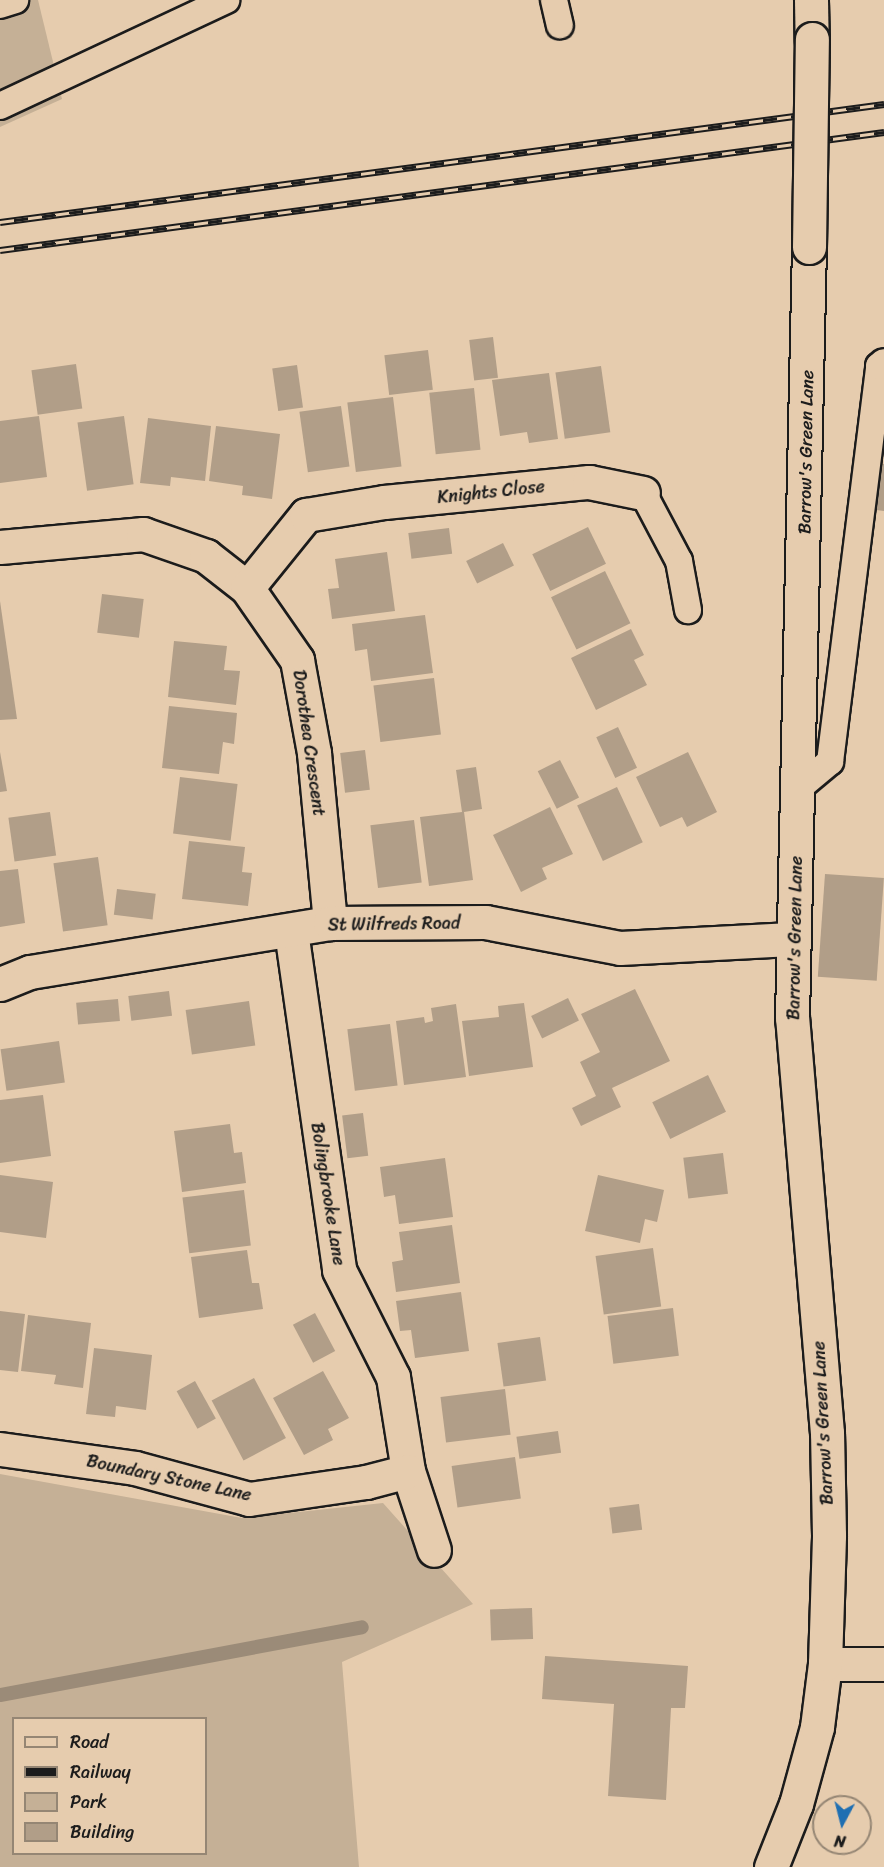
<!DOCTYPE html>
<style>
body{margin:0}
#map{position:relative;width:884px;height:1867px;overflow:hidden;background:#e6ccae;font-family:Sriracha,sans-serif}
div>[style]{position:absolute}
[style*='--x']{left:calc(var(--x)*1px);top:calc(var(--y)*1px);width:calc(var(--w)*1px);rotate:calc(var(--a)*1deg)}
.green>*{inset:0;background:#c5b096}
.stream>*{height:14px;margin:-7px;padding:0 7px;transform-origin:7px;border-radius:7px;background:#9b8b78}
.building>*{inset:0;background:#b19e88;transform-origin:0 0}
.roads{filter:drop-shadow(2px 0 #1c1c1c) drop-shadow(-2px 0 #1c1c1c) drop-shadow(0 2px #1c1c1c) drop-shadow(0 -2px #1c1c1c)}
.service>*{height:26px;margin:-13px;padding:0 13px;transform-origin:13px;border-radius:13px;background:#e6ccae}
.minor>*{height:33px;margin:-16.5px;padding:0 16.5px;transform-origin:16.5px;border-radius:16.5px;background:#e6ccae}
.tertiary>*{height:33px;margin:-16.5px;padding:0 16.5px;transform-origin:16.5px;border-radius:16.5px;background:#e6ccae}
.rail>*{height:7px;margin-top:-3.5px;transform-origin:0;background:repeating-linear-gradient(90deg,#e6ccae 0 14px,#1c1c1c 0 28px);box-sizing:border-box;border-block:2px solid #1c1c1c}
.bridges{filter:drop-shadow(2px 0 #1c1c1c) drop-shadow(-2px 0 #1c1c1c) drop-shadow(0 2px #1c1c1c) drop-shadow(0 -2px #1c1c1c)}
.tertiary-bridge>*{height:33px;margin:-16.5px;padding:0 16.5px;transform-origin:16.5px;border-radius:16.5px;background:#e6ccae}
span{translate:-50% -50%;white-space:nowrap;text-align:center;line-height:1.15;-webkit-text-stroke:6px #e6ccae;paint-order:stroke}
.street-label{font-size:18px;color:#1c1c1c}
.legend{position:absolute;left:12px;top:1717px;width:195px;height:138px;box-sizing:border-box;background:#e6ccae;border:2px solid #958674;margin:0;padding:8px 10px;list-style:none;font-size:18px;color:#1c1c1c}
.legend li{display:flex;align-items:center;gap:12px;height:30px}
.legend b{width:30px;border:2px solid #958674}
.north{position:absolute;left:812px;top:1795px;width:60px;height:60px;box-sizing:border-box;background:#e6ccae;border:2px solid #958674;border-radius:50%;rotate:187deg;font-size:16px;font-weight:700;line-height:24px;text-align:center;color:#1c1c1c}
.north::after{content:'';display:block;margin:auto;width:21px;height:27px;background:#1f6fb2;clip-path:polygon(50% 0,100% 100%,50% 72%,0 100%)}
</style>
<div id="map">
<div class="green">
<i style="clip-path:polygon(0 0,38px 0,62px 99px,0 127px)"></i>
<i style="clip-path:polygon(evenodd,0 1474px,242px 1518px,383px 1503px,473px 1604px,342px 1662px,359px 1867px,0 1867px,0 1474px,14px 1718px,206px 1718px,206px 1854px,14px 1854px,14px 1718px)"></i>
</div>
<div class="stream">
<i style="--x:0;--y:1695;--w:368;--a:-10.6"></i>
</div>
<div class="building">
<i style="left:493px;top:337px;width:41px;height:24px;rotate:83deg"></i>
<i style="left:428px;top:350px;width:40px;height:44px;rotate:83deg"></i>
<i style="left:76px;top:364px;width:45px;height:45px;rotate:82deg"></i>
<i style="left:297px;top:365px;width:43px;height:25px;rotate:82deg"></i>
<i style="left:601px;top:366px;width:67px;height:46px;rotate:82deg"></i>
<i style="clip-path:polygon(549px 373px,558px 439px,529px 443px,527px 432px,500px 436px,492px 380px)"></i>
<i style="left:474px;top:388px;width:62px;height:45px;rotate:84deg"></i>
<i style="left:393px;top:397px;width:70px;height:46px;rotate:83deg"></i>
<i style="left:341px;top:406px;width:61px;height:42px;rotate:82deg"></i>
<i style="clip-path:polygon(39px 416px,47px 477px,0 483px,0 421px)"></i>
<i style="left:124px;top:416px;width:69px;height:47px;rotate:82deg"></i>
<i style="clip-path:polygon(148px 418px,211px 426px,205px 481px,171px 477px,170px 486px,140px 483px)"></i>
<i style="clip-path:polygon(216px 426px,280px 434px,272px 499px,242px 495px,243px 486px,209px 481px)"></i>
<i style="clip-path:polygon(875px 463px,884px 464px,884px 511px,869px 509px)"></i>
<i style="left:588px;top:527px;width:41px;height:62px;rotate:64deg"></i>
<i style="left:449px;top:528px;width:26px;height:41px;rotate:83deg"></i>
<i style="left:503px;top:543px;width:25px;height:41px;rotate:64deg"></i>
<i style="clip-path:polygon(387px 552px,395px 611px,332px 619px,328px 589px,339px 588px,335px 559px)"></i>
<i style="left:605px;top:571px;width:58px;height:60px;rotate:64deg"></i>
<i style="left:102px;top:594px;width:42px;height:39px;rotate:7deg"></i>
<i style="clip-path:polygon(0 601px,17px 719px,0 720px)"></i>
<i style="clip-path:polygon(425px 615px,433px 673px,371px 681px,367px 649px,355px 651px,352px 624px)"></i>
<i style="clip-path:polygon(631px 629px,644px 655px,634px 660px,647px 685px,596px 710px,571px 658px)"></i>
<i style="clip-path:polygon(174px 641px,227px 646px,224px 670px,240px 671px,236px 705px,168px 697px)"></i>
<i style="left:434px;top:678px;width:57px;height:61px;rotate:83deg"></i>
<i style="clip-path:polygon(169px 706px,237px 713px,234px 744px,223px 742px,219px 774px,162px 768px)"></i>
<i style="left:618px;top:727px;width:45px;height:24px;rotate:65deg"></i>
<i style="left:365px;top:750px;width:40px;height:25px;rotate:83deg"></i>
<i style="clip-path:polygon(0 752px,7px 791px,0 792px)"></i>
<i style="clip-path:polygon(688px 752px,717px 812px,687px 827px,682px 817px,660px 827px,636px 777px)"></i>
<i style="left:560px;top:760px;width:42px;height:25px;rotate:63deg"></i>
<i style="clip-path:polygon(476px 767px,482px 809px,464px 812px,473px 880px,429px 886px,420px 817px,462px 812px,456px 770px)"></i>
<i style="left:180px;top:777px;width:58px;height:57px;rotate:7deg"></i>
<i style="left:617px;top:787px;width:61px;height:44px;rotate:65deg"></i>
<i style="clip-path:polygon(550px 807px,573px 854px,542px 868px,547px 879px,521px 892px,493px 835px)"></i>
<i style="left:50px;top:812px;width:44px;height:42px;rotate:82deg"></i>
<i style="left:414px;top:820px;width:63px;height:44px;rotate:83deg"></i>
<i style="clip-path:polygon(189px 841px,245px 847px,242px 872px,252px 873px,248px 906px,182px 899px)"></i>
<i style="left:98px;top:857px;width:69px;height:45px;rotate:82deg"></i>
<i style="clip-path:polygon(18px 869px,25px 923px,0 927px,0 871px)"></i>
<i style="left:825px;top:874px;width:59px;height:103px;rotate:4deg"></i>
<i style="left:117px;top:889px;width:39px;height:26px;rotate:7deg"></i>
<i style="clip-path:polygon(635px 989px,670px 1061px,612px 1088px,621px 1107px,581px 1126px,572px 1108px,596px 1096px,580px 1062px,600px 1052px,581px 1014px)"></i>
<i style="left:169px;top:991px;width:25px;height:41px;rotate:83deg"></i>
<i style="left:568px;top:998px;width:25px;height:41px;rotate:64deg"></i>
<i style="left:118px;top:999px;width:22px;height:42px;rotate:85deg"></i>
<i style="left:249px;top:1001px;width:45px;height:64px;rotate:82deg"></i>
<i style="clip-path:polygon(524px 1003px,533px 1067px,469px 1076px,462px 1021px,499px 1017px,498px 1006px)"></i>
<i style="clip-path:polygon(456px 1004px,466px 1077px,404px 1085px,396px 1021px,424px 1017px,425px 1023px,433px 1021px,431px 1008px)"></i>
<i style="left:390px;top:1024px;width:62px;height:43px;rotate:83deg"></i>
<i style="left:59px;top:1041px;width:42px;height:59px;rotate:82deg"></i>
<i style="left:708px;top:1075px;width:41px;height:62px;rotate:64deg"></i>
<i style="clip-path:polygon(43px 1095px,51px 1156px,0 1163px,0 1100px)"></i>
<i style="left:363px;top:1113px;width:43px;height:21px;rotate:83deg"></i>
<i style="clip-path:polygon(230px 1124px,234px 1153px,242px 1152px,246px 1183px,182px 1192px,174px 1131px)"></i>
<i style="left:723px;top:1153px;width:41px;height:40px;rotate:83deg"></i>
<i style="clip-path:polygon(445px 1158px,453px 1217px,399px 1224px,395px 1195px,384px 1197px,380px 1167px)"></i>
<i style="clip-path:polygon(0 1175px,53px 1182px,46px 1238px,0 1232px)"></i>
<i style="clip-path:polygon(598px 1175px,664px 1190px,657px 1222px,645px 1219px,640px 1243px,585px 1231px)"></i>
<i style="left:244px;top:1190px;width:56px;height:62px;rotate:83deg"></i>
<i style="clip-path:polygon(452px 1225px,460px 1283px,396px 1292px,392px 1262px,403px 1260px,399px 1232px)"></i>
<i style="left:653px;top:1248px;width:59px;height:58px;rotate:82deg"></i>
<i style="clip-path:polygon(247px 1250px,252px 1283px,259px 1283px,263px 1309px,199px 1318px,191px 1257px)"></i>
<i style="clip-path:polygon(461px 1292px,469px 1351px,415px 1358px,411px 1330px,400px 1331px,396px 1301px)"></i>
<i style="left:673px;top:1308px;width:48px;height:66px;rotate:83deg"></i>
<i style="clip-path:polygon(0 1311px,25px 1314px,18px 1372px,0 1370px)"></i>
<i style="left:315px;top:1313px;width:43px;height:25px;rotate:62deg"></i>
<i style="clip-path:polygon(28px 1315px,91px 1323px,83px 1388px,54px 1384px,56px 1375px,21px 1371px)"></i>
<i style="left:540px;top:1337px;width:44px;height:43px;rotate:82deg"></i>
<i style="clip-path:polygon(94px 1348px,152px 1355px,146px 1410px,116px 1406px,115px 1417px,86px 1414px)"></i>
<i style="clip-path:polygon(323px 1371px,349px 1418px,328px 1429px,333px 1440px,304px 1455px,273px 1398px)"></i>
<i style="left:254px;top:1378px;width:68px;height:48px;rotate:62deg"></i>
<i style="left:195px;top:1381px;width:43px;height:21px;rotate:61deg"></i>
<i style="left:505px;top:1389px;width:46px;height:65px;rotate:83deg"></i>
<i style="left:558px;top:1431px;width:22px;height:42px;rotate:82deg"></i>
<i style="left:515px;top:1457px;width:42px;height:64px;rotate:82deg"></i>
<i style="left:639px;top:1504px;width:26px;height:30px;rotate:83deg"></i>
<i style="left:532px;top:1608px;width:31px;height:42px;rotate:88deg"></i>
<i style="clip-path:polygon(545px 1656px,688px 1666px,685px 1708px,671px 1708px,666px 1800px,608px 1796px,614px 1704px,542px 1699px)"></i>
</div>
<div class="roads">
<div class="service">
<i style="--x:554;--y:0;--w:26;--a:77"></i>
<i style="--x:0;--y:5;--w:16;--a:-18"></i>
<i style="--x:0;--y:106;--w:250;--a:-25.1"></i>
<i style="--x:643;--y:493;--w:77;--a:62.1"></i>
<i style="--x:679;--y:561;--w:50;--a:79.6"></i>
<i style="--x:801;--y:786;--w:38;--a:-40"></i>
<i style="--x:830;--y:762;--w:399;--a:-82.9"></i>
<i style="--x:879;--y:366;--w:6;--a:-39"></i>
</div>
<div class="minor">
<i style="--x:0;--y:547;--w:144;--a:-5.2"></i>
<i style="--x:143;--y:534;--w:67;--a:19.2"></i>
<i style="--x:206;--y:556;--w:52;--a:38"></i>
<i style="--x:247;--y:588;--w:88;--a:55.2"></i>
<i style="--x:297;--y:660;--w:95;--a:79.6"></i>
<i style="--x:314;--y:753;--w:171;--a:84.6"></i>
<i style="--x:247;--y:588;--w:94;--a:-51.1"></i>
<i style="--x:306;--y:515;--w:79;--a:-9.5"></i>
<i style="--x:384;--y:502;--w:206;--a:-5.6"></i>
<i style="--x:589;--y:482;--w:55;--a:11.5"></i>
<i style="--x:291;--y:931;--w:342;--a:81.9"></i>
<i style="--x:339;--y:1270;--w:120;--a:63.2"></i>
<i style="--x:393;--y:1377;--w:95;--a:80.9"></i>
<i style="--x:408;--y:1471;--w:83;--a:71.8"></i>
<i style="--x:0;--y:984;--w:32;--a:-22"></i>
<i style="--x:30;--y:972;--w:304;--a:-9.3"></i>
<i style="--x:330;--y:923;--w:155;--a:-0.4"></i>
<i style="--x:485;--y:922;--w:137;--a:10.9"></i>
<i style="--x:620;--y:948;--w:171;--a:-3"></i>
<i style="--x:0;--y:1449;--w:136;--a:8"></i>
<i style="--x:135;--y:1468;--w:118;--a:15.2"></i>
<i style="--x:249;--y:1499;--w:118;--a:-8.3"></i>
<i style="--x:366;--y:1482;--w:43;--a:-14.7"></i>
<i style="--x:825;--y:1664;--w:59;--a:0"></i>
</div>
<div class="tertiary">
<i style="--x:811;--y:0;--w:39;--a:89"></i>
<i style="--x:771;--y:1867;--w:68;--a:-68.4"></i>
<i style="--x:796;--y:1804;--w:80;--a:-74.7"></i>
<i style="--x:817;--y:1727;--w:64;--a:-82.8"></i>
<i style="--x:825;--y:1664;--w:129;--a:-88.2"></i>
<i style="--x:829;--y:1535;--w:102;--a:-91.1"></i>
<i style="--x:827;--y:1433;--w:416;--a:-94.8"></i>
<i style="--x:792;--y:1018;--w:771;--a:-88.74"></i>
</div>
</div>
<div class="rail">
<i style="--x:0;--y:222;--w:892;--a:-7.6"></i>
<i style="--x:0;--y:250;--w:892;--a:-7.6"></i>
</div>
<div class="bridges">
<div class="tertiary-bridge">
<i style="--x:809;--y:247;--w:208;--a:-89.2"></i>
</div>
</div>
<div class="street-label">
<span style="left:806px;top:452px;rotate:-89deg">Barrow's Green Lane</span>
<span style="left:491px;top:492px;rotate:-6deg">Knights Close</span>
<span style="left:309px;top:743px;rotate:82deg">Dorothea Crescent</span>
<span style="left:394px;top:924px;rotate:-1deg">St Wilfreds Road</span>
<span style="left:795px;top:938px;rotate:-89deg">Barrow's Green Lane</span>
<span style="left:328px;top:1194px;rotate:81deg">Bolingbrooke Lane</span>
<span style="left:823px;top:1423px;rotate:-93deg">Barrow's Green Lane</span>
<span style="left:169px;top:1478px;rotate:12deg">Boundary Stone Lane</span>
</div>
<ul class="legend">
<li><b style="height:8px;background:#e6ccae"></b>Road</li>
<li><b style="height:8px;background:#1c1c1c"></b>Railway</li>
<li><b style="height:16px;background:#c5b096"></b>Park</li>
<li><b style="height:16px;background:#b19e88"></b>Building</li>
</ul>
<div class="north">N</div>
</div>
